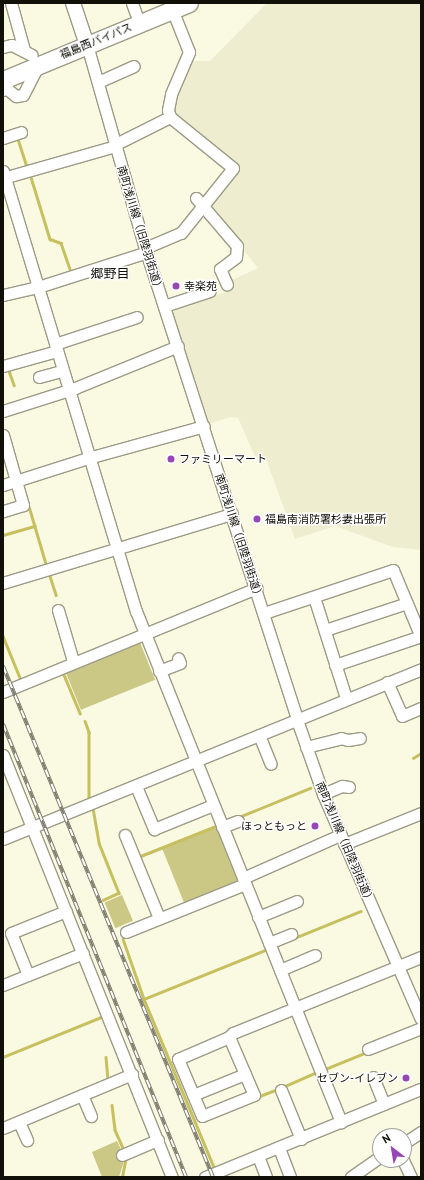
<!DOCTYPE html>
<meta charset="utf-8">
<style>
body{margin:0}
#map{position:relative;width:424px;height:1180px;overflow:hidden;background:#faf9e2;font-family:"PT Sans","Noto Sans JP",sans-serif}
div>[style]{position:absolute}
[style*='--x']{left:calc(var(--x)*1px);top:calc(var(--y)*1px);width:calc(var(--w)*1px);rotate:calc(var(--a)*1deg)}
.built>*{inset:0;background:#eeedcf}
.green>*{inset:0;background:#cbc885;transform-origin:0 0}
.stream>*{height:2.5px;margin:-1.25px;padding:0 1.25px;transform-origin:1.25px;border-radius:1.25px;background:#c6c05f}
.roads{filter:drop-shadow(1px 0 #9c9b86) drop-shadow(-1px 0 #9c9b86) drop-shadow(0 1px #9c9b86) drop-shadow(0 -1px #9c9b86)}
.minor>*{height:11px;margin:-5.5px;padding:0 5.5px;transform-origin:5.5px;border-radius:5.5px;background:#fff}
.major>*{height:14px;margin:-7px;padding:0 7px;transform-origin:7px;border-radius:7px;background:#fff}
.highway>*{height:17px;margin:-8.5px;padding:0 8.5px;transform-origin:8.5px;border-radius:8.5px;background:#fff}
.rail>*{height:4px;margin-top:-2px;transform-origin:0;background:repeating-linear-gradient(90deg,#fff 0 8px,#7e7d6e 0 16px);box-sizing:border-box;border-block:1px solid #7e7d6e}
.dots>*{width:11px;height:11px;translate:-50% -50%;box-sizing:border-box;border:2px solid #fff;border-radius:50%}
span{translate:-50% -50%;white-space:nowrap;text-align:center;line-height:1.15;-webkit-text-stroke:3px #fff;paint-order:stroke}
.street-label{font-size:11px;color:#100f08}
.poi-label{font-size:11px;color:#100f08}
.left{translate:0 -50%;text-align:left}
.right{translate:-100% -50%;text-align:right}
.quarter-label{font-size:13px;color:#100f08}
.frame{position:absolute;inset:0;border:4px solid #100f08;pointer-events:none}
.north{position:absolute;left:372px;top:1128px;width:40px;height:40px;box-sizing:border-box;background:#fff;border:1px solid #9f9f9c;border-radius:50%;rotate:329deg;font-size:11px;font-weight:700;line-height:16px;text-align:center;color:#100f08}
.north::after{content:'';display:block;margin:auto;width:14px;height:18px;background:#9746b6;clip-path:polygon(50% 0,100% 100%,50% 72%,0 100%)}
</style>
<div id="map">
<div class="built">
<i style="clip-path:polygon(267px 3px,421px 3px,421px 550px,393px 547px,335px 526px,295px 539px,265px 456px,256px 459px,238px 418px,231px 417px,208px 424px,172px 314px,179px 306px,230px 291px,227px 282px,258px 268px,209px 206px,236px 170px,171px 114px,173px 96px,189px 61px,210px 61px)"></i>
</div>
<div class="green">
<i style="left:139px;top:640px;width:43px;height:80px;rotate:68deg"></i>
<i style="left:216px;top:827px;width:61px;height:58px;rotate:68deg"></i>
<i style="left:122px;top:895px;width:28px;height:19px;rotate:67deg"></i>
<i style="clip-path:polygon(117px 1141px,125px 1158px,119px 1177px,102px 1177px,92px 1152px)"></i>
</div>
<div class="stream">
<i style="--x:17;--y:136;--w:33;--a:72"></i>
<i style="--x:31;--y:177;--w:65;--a:73"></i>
<i style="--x:50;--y:239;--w:12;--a:20"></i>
<i style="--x:61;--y:243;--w:31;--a:71"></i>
<i style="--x:9;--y:371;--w:15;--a:70"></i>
<i style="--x:28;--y:503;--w:67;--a:73.5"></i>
<i style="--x:3;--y:535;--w:33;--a:-16"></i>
<i style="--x:49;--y:573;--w:23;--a:72"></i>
<i style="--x:3;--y:636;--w:48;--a:67.8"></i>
<i style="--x:62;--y:670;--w:47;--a:67.3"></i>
<i style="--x:85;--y:721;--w:12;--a:70"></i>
<i style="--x:89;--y:732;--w:66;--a:90"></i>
<i style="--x:413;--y:758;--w:9;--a:-32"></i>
<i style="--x:93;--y:808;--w:36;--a:80"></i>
<i style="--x:99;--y:843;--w:54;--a:68.2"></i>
<i style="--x:119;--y:893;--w:17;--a:155"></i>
<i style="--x:239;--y:817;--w:77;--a:-22.2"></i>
<i style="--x:138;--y:857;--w:84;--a:-21.7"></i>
<i style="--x:123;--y:939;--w:64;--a:70.7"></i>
<i style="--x:144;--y:999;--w:182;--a:67.4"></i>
<i style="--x:292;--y:939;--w:74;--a:-22.1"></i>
<i style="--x:144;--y:999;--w:131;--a:-22"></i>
<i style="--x:3;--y:1057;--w:106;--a:-22.2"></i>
<i style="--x:106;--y:1057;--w:21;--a:85"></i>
<i style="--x:323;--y:1070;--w:48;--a:-22.2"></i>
<i style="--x:283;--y:1087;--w:35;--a:-24"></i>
<i style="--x:257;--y:1097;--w:22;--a:-21"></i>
<i style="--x:112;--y:1105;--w:25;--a:83"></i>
<i style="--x:115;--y:1130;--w:22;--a:66"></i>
<i style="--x:122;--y:1177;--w:21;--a:-79"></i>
</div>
<div class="roads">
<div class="minor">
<i style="--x:11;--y:3;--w:49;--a:74.5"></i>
<i style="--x:132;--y:3;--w:12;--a:70"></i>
<i style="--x:87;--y:45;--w:211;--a:74.1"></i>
<i style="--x:145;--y:248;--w:496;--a:72.1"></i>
<i style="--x:297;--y:720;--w:78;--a:70.6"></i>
<i style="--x:323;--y:794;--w:245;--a:66.5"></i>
<i style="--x:3;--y:47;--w:9;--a:-13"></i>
<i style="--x:12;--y:45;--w:22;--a:27"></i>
<i style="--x:98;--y:82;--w:39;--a:-24"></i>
<i style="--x:3;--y:90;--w:4;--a:-34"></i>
<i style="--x:6;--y:88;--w:13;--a:39"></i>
<i style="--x:16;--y:96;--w:7;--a:-8"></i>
<i style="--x:23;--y:95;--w:34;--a:-63"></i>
<i style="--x:3;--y:138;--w:19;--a:-18"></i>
<i style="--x:114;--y:145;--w:63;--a:-26.6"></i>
<i style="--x:3;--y:171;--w:460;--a:73.2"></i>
<i style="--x:136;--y:611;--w:551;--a:68.14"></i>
<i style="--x:3;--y:178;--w:116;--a:-15.9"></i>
<i style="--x:196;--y:198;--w:63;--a:49.5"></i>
<i style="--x:237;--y:246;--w:11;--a:95"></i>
<i style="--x:236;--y:257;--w:20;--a:143"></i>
<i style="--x:220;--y:269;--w:17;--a:66"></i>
<i style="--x:145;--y:248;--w:39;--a:-23"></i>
<i style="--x:181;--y:233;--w:83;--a:-51.3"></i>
<i style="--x:233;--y:168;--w:81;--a:-141"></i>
<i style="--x:170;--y:117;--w:7;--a:-106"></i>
<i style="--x:168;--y:110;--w:16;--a:-79"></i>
<i style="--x:171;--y:94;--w:46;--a:-66.8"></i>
<i style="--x:189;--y:52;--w:52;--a:-111.6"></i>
<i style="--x:3;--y:295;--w:36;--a:-13"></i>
<i style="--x:38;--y:287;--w:114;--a:-17.8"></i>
<i style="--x:164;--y:306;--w:48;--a:-18.1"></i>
<i style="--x:55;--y:344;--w:86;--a:-18.2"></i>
<i style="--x:3;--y:366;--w:56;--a:-15.5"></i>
<i style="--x:39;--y:377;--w:24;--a:-15"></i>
<i style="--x:3;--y:411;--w:76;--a:-17.7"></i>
<i style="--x:75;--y:388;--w:111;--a:-22.2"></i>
<i style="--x:3;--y:435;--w:73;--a:74.1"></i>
<i style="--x:23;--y:505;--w:21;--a:163"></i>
<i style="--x:3;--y:485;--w:89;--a:-17.6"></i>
<i style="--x:88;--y:458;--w:120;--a:-15.4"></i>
<i style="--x:3;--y:583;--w:239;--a:-16.8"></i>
<i style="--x:314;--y:597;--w:106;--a:72.4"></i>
<i style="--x:58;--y:610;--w:53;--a:73.6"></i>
<i style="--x:264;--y:613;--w:136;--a:-18.4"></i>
<i style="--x:393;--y:570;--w:73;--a:67.3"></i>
<i style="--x:325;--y:630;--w:86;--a:-18.2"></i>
<i style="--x:335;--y:665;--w:91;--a:-18.6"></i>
<i style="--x:159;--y:671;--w:22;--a:-21"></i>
<i style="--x:180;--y:663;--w:5;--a:-112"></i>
<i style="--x:387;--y:682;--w:37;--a:66"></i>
<i style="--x:402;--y:716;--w:21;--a:-23"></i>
<i style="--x:3;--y:692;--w:274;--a:-22.3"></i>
<i style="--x:259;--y:735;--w:31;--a:68"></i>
<i style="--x:306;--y:747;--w:36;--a:-14"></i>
<i style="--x:341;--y:738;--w:7;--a:16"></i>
<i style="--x:348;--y:740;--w:12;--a:-9"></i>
<i style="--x:3;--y:755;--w:455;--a:68.2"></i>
<i style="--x:136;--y:786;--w:47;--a:67.3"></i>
<i style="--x:154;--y:829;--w:64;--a:-22.1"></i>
<i style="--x:323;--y:794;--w:21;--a:-23"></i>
<i style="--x:342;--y:786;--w:7;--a:8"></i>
<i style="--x:222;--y:827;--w:17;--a:-21"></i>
<i style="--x:125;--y:835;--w:90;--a:67.7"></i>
<i style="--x:3;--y:839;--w:451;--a:-22.1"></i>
<i style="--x:344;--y:844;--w:83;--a:-21.9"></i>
<i style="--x:243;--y:878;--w:106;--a:-23.9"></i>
<i style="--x:258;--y:917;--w:42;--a:-22.3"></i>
<i style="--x:126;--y:932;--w:128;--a:-22"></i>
<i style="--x:269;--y:943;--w:24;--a:-22"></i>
<i style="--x:280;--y:970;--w:38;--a:-23"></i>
<i style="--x:28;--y:975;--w:45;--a:-112"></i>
<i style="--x:11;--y:933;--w:59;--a:-21.8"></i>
<i style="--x:3;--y:985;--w:86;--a:-21.8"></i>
<i style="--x:229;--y:1037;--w:63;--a:66.7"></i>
<i style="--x:254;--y:1095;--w:56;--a:158"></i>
<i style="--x:202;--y:1116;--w:62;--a:-112.8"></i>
<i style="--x:178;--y:1059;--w:56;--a:-23.3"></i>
<i style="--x:229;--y:1037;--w:6;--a:-45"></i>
<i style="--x:233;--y:1033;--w:203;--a:-22"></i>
<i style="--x:368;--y:1049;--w:57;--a:-21.6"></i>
<i style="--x:373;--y:1077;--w:29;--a:68"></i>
<i style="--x:281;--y:1090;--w:53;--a:67.8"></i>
<i style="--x:82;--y:1095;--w:23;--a:67"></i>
<i style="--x:193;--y:1095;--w:56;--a:-22"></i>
<i style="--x:19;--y:1122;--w:20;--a:66"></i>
<i style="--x:3;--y:1128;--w:140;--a:-22.7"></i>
<i style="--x:404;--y:1143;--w:20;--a:-33"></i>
<i style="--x:279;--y:1148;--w:31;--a:69"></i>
<i style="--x:122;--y:1155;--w:39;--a:-23"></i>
<i style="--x:258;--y:1156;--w:22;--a:69"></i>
<i style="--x:403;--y:1160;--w:19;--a:65"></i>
<i style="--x:205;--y:1177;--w:233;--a:-22.2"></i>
<i style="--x:351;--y:1177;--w:35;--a:-35"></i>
</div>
<div class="major">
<i style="--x:73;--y:3;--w:44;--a:71.6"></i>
</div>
<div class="highway">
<i style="--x:3;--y:80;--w:201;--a:-22.5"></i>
</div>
</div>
<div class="rail">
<i style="--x:3;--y:666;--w:552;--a:67.66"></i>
<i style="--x:3;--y:724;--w:489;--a:68"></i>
</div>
<div class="dots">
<i style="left:176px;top:286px;background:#9746b6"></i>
<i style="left:171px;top:459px;background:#9746b6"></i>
<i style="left:257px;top:519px;background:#9746b6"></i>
<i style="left:315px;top:826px;background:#9746b6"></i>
<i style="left:406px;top:1078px;background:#9746b6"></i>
</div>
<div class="street-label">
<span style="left:96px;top:41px;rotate:-22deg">福島西バイパス</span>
<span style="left:140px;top:229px;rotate:73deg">南町浅川線（旧陸羽街道）</span>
<span style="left:239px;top:537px;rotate:72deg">南町浅川線（旧陸羽街道）</span>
<span style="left:345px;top:843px;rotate:67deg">南町浅川線（旧陸羽街道）</span>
</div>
<div class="poi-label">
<span class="left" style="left:184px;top:286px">幸楽苑</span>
<span class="left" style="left:179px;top:459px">ファミリーマート</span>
<span class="left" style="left:265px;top:519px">福島南消防署杉妻出張所</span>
<span class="right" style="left:307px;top:826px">ほっともっと</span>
<span class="right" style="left:398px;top:1078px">セブン-イレブン</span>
</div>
<div class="quarter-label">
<span style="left:110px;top:274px">郷野目</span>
</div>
<div class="frame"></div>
<div class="north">N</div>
</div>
